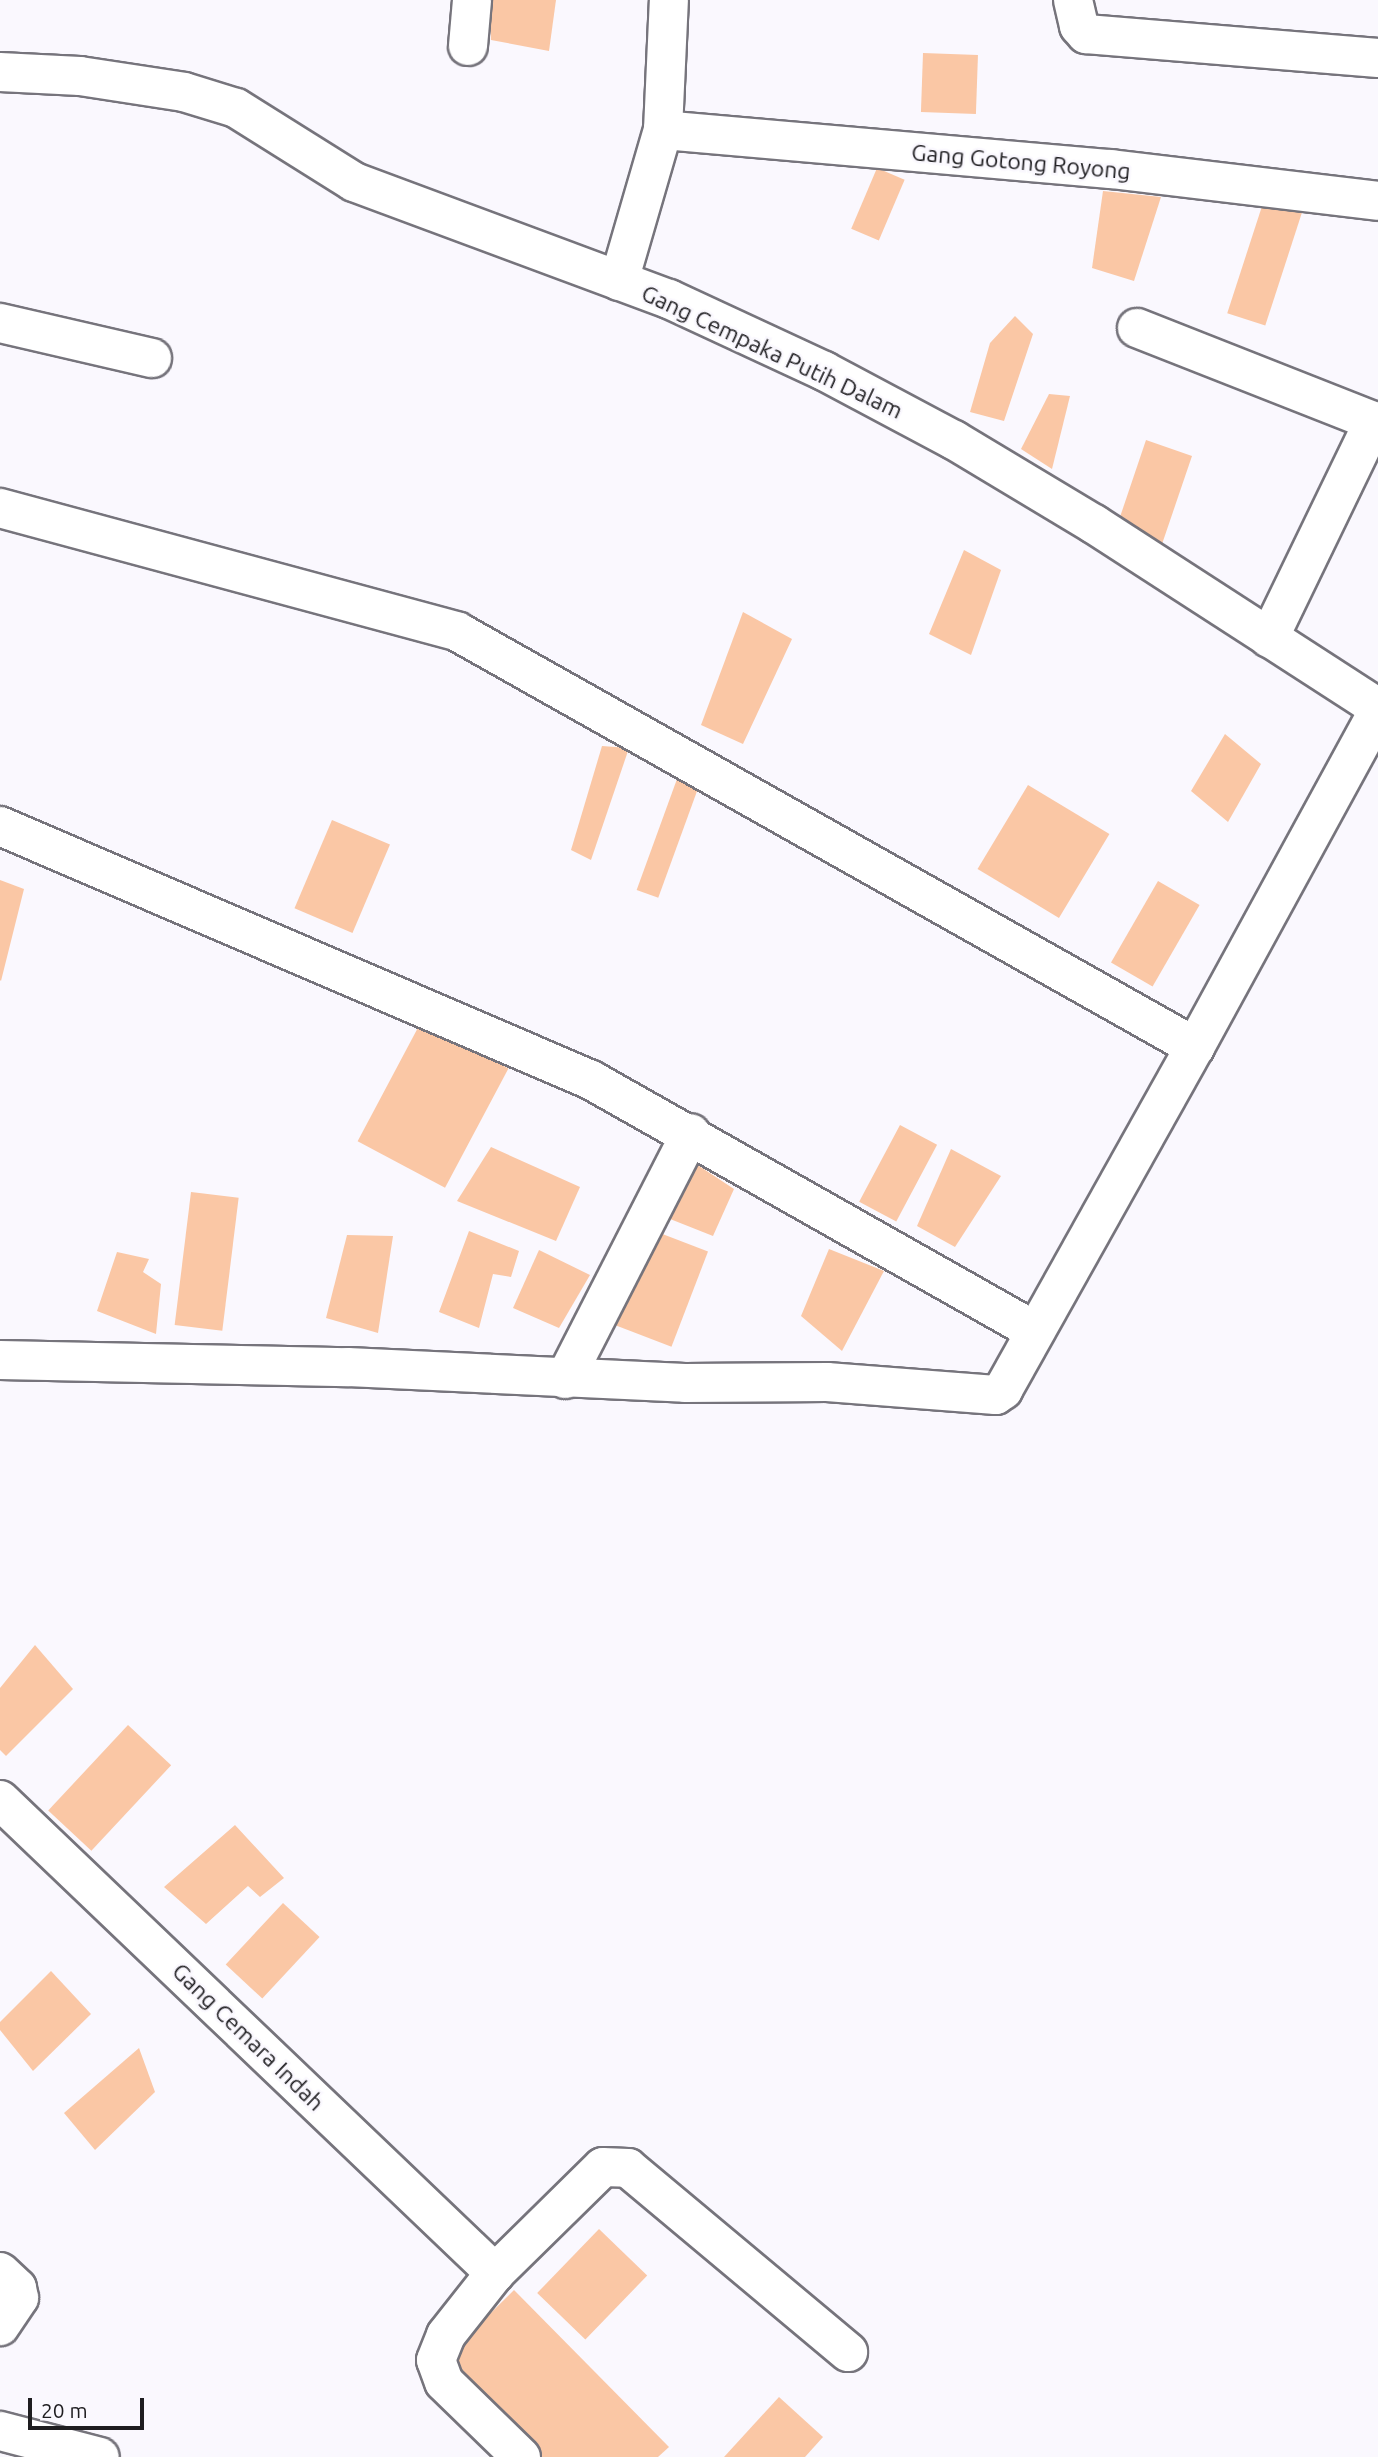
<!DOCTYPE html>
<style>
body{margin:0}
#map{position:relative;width:1378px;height:2457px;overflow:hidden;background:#faf8fe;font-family:Ubuntu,sans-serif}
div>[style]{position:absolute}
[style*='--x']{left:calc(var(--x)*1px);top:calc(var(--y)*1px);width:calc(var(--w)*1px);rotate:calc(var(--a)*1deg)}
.building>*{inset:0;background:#fac7a5;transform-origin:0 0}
.roads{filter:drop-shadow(2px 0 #76747c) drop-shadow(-2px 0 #76747c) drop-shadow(0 2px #76747c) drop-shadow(0 -2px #76747c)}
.minor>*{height:38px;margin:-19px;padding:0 19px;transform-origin:19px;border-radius:19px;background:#fff}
span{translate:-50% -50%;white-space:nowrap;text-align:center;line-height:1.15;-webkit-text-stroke:5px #faf8fe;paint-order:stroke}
.street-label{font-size:23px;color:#1e1d20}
.scale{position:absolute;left:28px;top:2398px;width:116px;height:32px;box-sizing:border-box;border:4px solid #1e1d20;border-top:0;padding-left:9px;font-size:21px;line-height:24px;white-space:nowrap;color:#1e1d20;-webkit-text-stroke:5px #faf8fe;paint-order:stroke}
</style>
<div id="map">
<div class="building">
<i style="clip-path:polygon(489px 0,556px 0,549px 51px,491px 40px)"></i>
<i style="left:923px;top:53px;width:55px;height:59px;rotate:2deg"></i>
<i style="left:877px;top:168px;width:30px;height:66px;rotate:23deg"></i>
<i style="clip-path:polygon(1103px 191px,1161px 197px,1134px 281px,1092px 268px)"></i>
<i style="left:1264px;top:200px;width:40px;height:119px;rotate:18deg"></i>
<i style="clip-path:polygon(1015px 316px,1033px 334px,1004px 421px,970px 412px,990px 343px)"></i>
<i style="clip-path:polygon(1049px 394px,1070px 396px,1052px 469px,1021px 449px)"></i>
<i style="clip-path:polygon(1146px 440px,1192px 456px,1160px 550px,1120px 517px)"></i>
<i style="clip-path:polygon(964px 550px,1001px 570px,971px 655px,929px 634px)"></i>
<i style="clip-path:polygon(743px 612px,792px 639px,743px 744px,701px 725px)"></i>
<i style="clip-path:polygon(1225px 734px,1261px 764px,1228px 822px,1191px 791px)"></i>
<i style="clip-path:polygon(602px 746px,629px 748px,591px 860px,571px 850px)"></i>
<i style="left:677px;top:779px;width:23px;height:118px;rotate:20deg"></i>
<i style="left:1028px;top:785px;width:95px;height:98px;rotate:31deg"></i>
<i style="left:332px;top:820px;width:63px;height:96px;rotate:23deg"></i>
<i style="clip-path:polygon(0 880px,24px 889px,1px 981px,0 980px)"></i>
<i style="left:1158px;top:881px;width:48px;height:94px;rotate:30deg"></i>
<i style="left:421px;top:1022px;width:99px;height:135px;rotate:28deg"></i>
<i style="left:900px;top:1125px;width:42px;height:87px;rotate:28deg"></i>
<i style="clip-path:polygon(491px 1147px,580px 1187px,556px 1241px,457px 1201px)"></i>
<i style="clip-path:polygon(951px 1149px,1001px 1176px,955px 1247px,917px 1226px)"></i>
<i style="clip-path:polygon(690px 1160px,734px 1189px,713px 1236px,660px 1215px)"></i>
<i style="left:191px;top:1192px;width:48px;height:134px;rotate:7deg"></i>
<i style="left:652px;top:1230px;width:60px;height:102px;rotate:21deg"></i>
<i style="clip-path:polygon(469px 1231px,519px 1251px,511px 1277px,493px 1274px,479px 1328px,439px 1312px)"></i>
<i style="clip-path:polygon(347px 1235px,393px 1236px,378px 1333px,326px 1318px)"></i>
<i style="clip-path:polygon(829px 1249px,884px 1271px,842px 1351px,801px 1316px)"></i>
<i style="clip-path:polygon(539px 1250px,590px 1275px,559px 1328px,513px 1308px)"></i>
<i style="clip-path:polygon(117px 1252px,149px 1259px,143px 1272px,161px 1284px,156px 1334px,97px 1311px)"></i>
<i style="clip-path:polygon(35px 1645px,73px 1689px,6px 1756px,0 1750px,0 1688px)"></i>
<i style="left:128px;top:1725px;width:59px;height:117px;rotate:43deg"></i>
<i style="clip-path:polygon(235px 1825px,284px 1878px,260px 1897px,248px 1886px,206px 1924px,164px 1887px)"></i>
<i style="left:283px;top:1903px;width:50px;height:84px;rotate:43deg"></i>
<i style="clip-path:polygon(51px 1971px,91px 2014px,33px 2071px,0 2030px,0 2022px)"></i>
<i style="clip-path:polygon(139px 2048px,155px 2092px,95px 2150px,64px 2113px)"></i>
<i style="left:599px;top:2229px;width:67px;height:89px;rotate:44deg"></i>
<i style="clip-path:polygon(514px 2290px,669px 2447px,658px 2457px,538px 2457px,443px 2360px)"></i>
<i style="clip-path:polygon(779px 2397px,823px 2437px,805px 2457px,724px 2457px)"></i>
</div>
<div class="roads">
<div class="minor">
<i style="--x:1073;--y:0;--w:27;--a:77"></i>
<i style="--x:1079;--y:26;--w:11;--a:49"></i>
<i style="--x:1086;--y:34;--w:293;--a:4.7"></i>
<i style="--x:468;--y:46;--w:46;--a:-85"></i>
<i style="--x:0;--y:72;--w:80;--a:2.9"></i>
<i style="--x:80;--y:76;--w:105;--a:8.7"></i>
<i style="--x:184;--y:92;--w:54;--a:17.1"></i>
<i style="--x:236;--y:108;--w:139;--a:32.1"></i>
<i style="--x:354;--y:182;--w:336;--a:20.4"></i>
<i style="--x:669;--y:299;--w:171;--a:24.9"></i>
<i style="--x:824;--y:371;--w:147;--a:28"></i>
<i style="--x:954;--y:440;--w:163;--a:31"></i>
<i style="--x:1094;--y:524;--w:338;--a:32.9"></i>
<i style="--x:663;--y:130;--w:450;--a:5"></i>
<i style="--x:1111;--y:169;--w:269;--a:6.8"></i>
<i style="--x:619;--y:281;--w:157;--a:-73.8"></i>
<i style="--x:663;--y:130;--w:130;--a:-87.4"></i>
<i style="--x:0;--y:323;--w:156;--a:13"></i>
<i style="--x:1137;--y:328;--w:259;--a:21.5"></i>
<i style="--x:0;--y:508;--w:474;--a:15.1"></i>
<i style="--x:458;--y:632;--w:846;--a:29.38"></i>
<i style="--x:1269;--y:638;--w:241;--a:-64.2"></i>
<i style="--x:0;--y:826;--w:643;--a:23.26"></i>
<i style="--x:591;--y:1080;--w:508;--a:29.49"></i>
<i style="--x:0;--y:1360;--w:348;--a:1.2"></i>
<i style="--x:348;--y:1367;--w:337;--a:2.7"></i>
<i style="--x:685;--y:1383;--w:142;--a:-0.4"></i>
<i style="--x:827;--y:1382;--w:169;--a:4.4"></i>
<i style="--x:996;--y:1395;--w:9;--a:-36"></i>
<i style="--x:1003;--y:1390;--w:393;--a:-60.8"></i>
<i style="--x:1195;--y:1047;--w:383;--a:-61.4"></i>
<i style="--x:565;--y:1379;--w:276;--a:-62.9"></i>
<i style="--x:0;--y:1800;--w:685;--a:43.7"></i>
<i style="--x:0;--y:2272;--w:23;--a:43"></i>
<i style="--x:17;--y:2288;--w:10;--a:79"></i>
<i style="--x:19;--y:2298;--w:34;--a:124"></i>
<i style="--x:0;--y:2431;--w:103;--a:14.6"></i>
<i style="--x:521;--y:2457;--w:107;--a:-135.8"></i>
<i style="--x:444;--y:2382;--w:23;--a:-110"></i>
<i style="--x:436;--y:2360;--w:27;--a:-68"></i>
<i style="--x:446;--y:2335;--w:79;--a:-51.7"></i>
<i style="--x:495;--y:2273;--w:151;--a:-44.5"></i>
<i style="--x:603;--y:2167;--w:25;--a:2"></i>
<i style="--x:628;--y:2168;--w:287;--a:39.9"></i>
</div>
</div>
<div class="street-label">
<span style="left:1021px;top:162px;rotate:5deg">Gang Gotong Royong</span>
<span style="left:772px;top:352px;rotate:25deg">Gang Cempaka Putih Dalam</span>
<span style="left:248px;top:2037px;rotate:44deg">Gang Cemara Indah</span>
</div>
<div class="scale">20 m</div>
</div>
